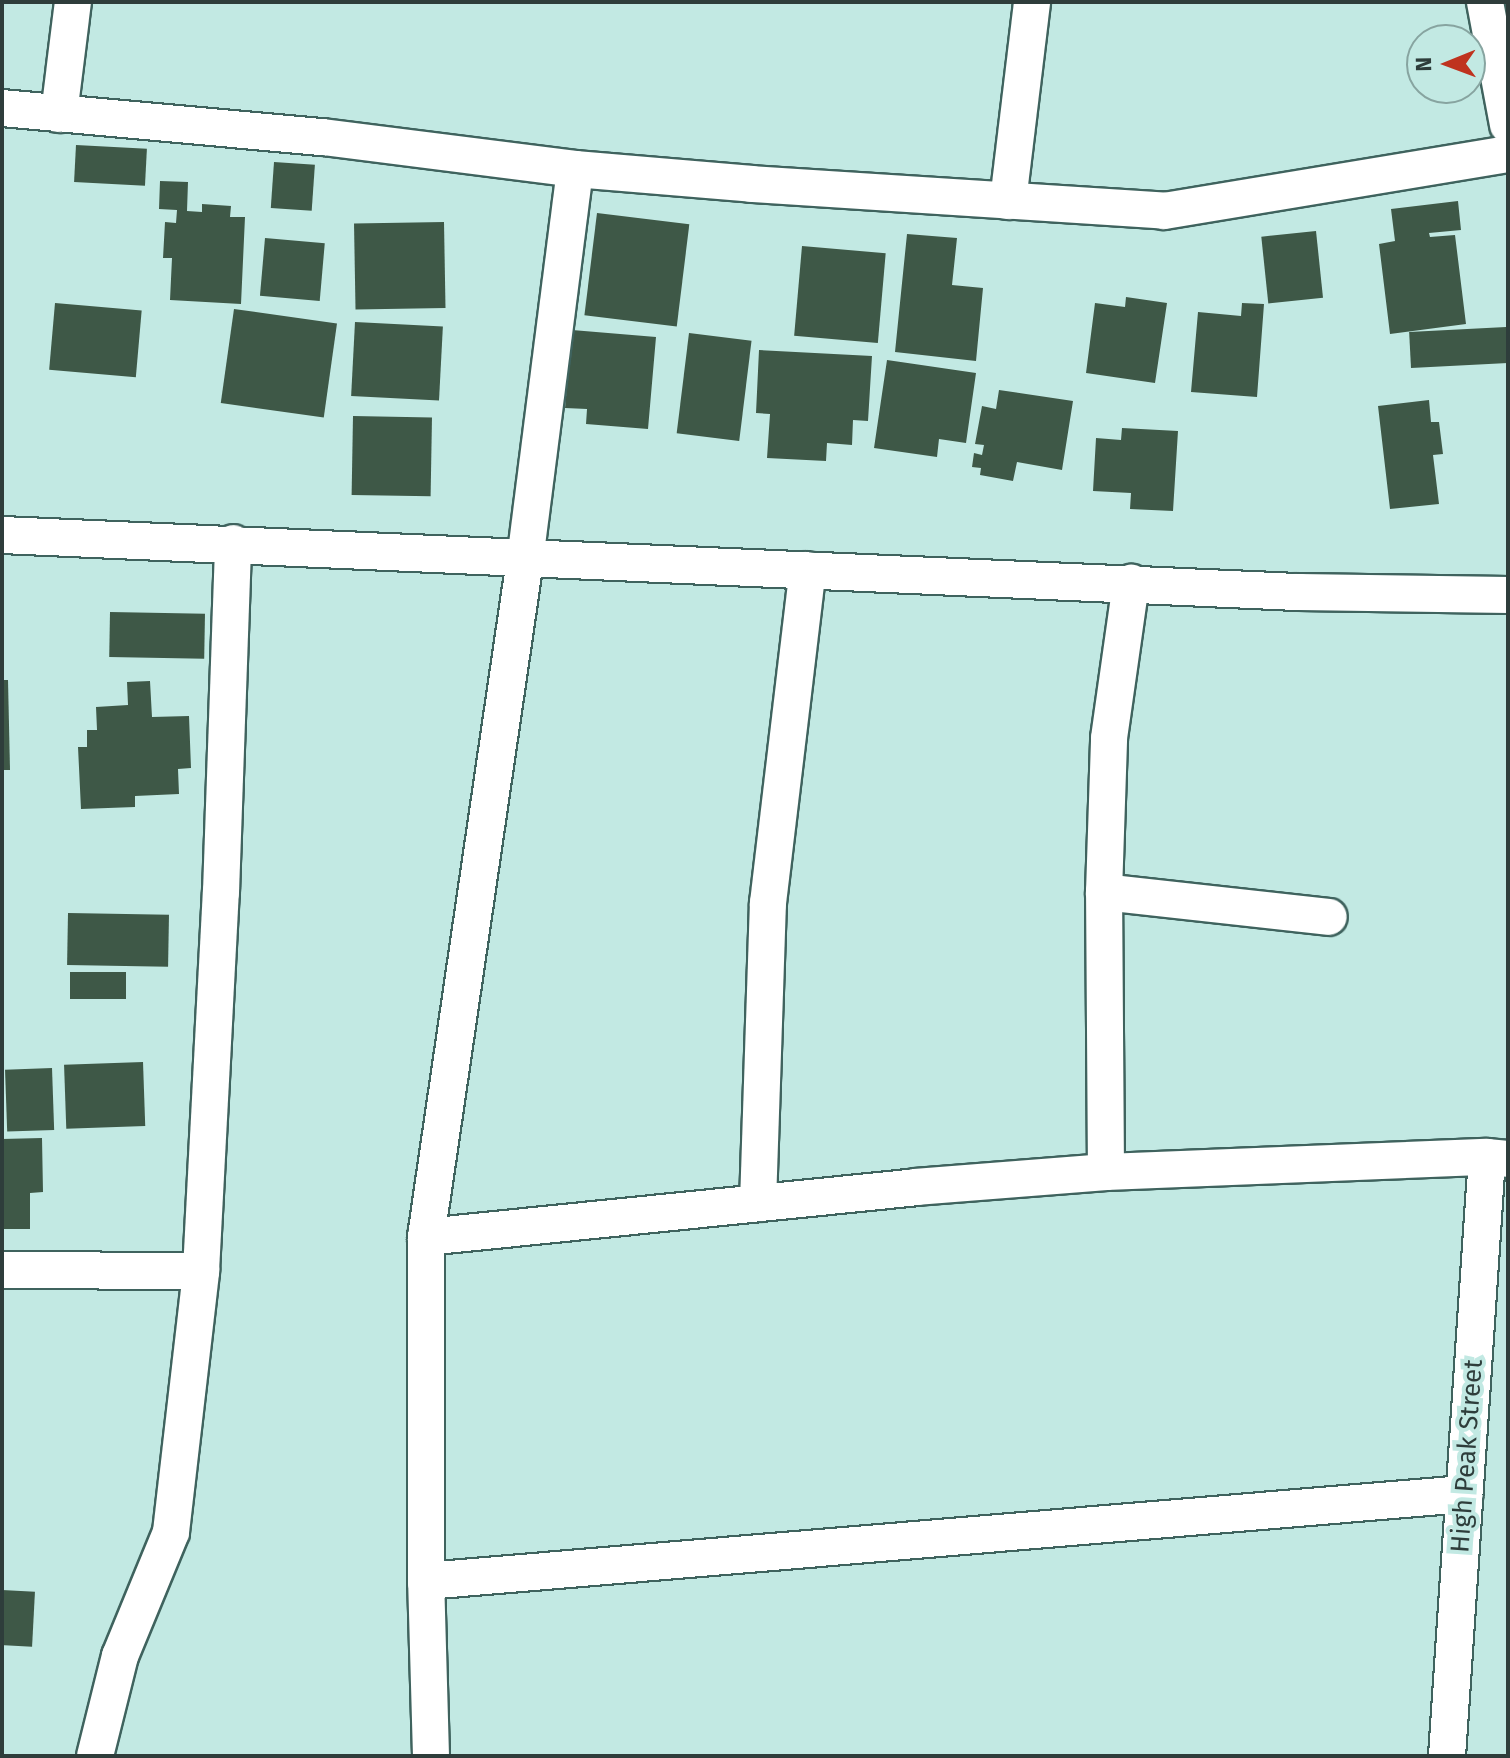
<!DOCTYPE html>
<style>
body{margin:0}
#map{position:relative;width:1510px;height:1758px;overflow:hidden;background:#c2e9e3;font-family:"Fira Sans",sans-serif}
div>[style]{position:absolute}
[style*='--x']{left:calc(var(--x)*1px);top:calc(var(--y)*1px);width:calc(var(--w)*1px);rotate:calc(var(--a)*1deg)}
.building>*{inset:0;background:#3e5847;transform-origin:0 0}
.roads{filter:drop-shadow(2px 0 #3f635e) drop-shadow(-2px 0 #3f635e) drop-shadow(0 2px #3f635e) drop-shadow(0 -2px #3f635e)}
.street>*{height:36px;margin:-18px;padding:0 18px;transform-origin:18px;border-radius:18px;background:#fff}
span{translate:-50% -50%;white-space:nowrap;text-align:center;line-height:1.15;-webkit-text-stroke:8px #c2e9e3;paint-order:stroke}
.street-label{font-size:26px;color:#2e3d3b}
.frame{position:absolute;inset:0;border:4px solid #2e3d3b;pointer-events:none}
.north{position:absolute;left:1406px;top:24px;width:80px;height:80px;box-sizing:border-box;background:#c2e9e3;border:2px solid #87a4a0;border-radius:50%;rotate:269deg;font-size:22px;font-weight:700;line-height:32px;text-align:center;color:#2e3d3b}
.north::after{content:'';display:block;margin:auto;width:28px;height:36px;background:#bf331f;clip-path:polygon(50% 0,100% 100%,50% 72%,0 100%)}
</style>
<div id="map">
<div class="building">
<i style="left:76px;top:145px;width:71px;height:37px;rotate:3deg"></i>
<i style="left:274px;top:162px;width:41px;height:46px;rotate:4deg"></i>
<i style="clip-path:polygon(160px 181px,188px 182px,187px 211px,202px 212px,202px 204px,231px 206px,230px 217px,245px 217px,241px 304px,170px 300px,172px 258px,163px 258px,165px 222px,176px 223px,177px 210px,159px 209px)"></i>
<i style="clip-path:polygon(1458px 201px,1461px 230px,1429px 233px,1430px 237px,1455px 235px,1466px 324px,1390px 334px,1379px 244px,1395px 241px,1391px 209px)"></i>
<i style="left:597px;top:213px;width:93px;height:103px;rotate:7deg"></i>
<i style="left:444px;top:222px;width:86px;height:90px;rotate:89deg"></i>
<i style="left:1316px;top:231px;width:67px;height:55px;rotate:84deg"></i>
<i style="clip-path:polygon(907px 234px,957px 238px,952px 285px,983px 288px,976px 361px,895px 352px)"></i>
<i style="left:265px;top:238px;width:60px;height:58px;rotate:5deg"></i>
<i style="left:802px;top:246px;width:84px;height:90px;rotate:5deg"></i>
<i style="clip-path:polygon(1126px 297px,1167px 303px,1155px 383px,1086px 373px,1095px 303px,1125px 307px)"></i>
<i style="left:55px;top:303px;width:87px;height:67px;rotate:5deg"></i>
<i style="clip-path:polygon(1242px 303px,1264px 304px,1257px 397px,1191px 392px,1198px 312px,1241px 316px)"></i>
<i style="left:234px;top:309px;width:104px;height:95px;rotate:8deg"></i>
<i style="left:355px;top:322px;width:88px;height:74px;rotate:3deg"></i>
<i style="left:1506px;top:327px;width:36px;height:97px;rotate:87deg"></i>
<i style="clip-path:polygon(572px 330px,656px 337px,648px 429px,586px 424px,587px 409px,565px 408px)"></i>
<i style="left:689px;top:333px;width:63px;height:101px;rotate:7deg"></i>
<i style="clip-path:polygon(759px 350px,872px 356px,868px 421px,853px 420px,852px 445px,827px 443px,826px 461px,767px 458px,770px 414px,756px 413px)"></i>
<i style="clip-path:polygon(887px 360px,976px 373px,966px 443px,939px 439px,937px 457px,874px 448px)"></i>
<i style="clip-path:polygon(999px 390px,1073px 401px,1062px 470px,1017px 462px,1013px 481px,980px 475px,981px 468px,972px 467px,974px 453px,982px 455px,984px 445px,975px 444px,982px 406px,996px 409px)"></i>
<i style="clip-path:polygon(1429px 400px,1431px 422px,1439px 422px,1443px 454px,1433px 455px,1439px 504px,1390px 509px,1378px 406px)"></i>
<i style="left:353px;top:416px;width:79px;height:79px;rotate:1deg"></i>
<i style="clip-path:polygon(1122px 428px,1178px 431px,1173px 511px,1130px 509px,1131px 493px,1093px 491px,1096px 438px,1121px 440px)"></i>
<i style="left:110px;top:612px;width:95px;height:45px;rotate:1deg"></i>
<i style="clip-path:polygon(2px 680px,8px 680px,10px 770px,2px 770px)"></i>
<i style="clip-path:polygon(150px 681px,152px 717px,189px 716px,191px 768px,178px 769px,179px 794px,135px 796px,135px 807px,81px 809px,78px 747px,87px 747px,87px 730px,97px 730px,96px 707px,128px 705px,127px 682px)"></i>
<i style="left:68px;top:913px;width:101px;height:52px;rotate:1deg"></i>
<i style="left:70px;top:972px;width:56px;height:27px"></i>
<i style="left:143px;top:1062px;width:64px;height:79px;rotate:88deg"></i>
<i style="left:52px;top:1068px;width:62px;height:47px;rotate:88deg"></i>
<i style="clip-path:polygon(42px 1138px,43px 1192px,30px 1193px,30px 1229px,2px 1229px,2px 1139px)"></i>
<i style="left:2px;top:1590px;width:33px;height:55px;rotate:3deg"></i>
</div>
<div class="roads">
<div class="street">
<i style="--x:1485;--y:2;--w:125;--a:79.4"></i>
<i style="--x:2;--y:108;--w:322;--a:5.2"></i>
<i style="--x:323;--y:137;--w:254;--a:7.2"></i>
<i style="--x:575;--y:169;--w:178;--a:4.8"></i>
<i style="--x:752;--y:184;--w:413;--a:3.7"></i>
<i style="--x:1164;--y:211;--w:349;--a:-9.4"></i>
<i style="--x:59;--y:114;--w:113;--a:-82.9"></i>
<i style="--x:1008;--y:201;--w:200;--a:-83.1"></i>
<i style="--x:2;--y:535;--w:1298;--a:2.52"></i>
<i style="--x:1299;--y:592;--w:209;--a:0.8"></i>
<i style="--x:1104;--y:892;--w:226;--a:6.3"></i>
<i style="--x:1106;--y:1172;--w:280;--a:-90.4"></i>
<i style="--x:1104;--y:892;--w:154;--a:-88.1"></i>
<i style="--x:1109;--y:738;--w:157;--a:-81.9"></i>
<i style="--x:758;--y:1203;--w:300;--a:-88.1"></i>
<i style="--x:768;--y:903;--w:335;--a:-83.2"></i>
<i style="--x:426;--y:1237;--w:492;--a:-5.8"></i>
<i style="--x:915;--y:1187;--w:192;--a:-4.5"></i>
<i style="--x:1106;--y:1172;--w:381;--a:-2.3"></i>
<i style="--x:1487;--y:1157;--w:21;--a:5"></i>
<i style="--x:2;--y:1270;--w:199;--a:0.3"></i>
<i style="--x:426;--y:1581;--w:1042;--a:-4.79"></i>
<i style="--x:95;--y:1756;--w:103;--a:-76"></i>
<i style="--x:120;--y:1656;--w:134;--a:-67.6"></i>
<i style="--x:171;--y:1532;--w:263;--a:-83.4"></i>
<i style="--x:201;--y:1271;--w:380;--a:-87"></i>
<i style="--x:221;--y:892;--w:349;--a:-88"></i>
<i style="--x:431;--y:1756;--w:175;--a:-91.6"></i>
<i style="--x:426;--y:1581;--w:344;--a:-90"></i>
<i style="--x:426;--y:1237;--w:684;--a:-81.68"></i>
<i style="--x:525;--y:560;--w:394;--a:-82.7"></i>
<i style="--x:1447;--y:1756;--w:600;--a:-86.18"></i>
</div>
</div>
<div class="street-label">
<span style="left:1467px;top:1456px;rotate:-86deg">High Peak Street</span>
</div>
<div class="frame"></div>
<div class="north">N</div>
</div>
